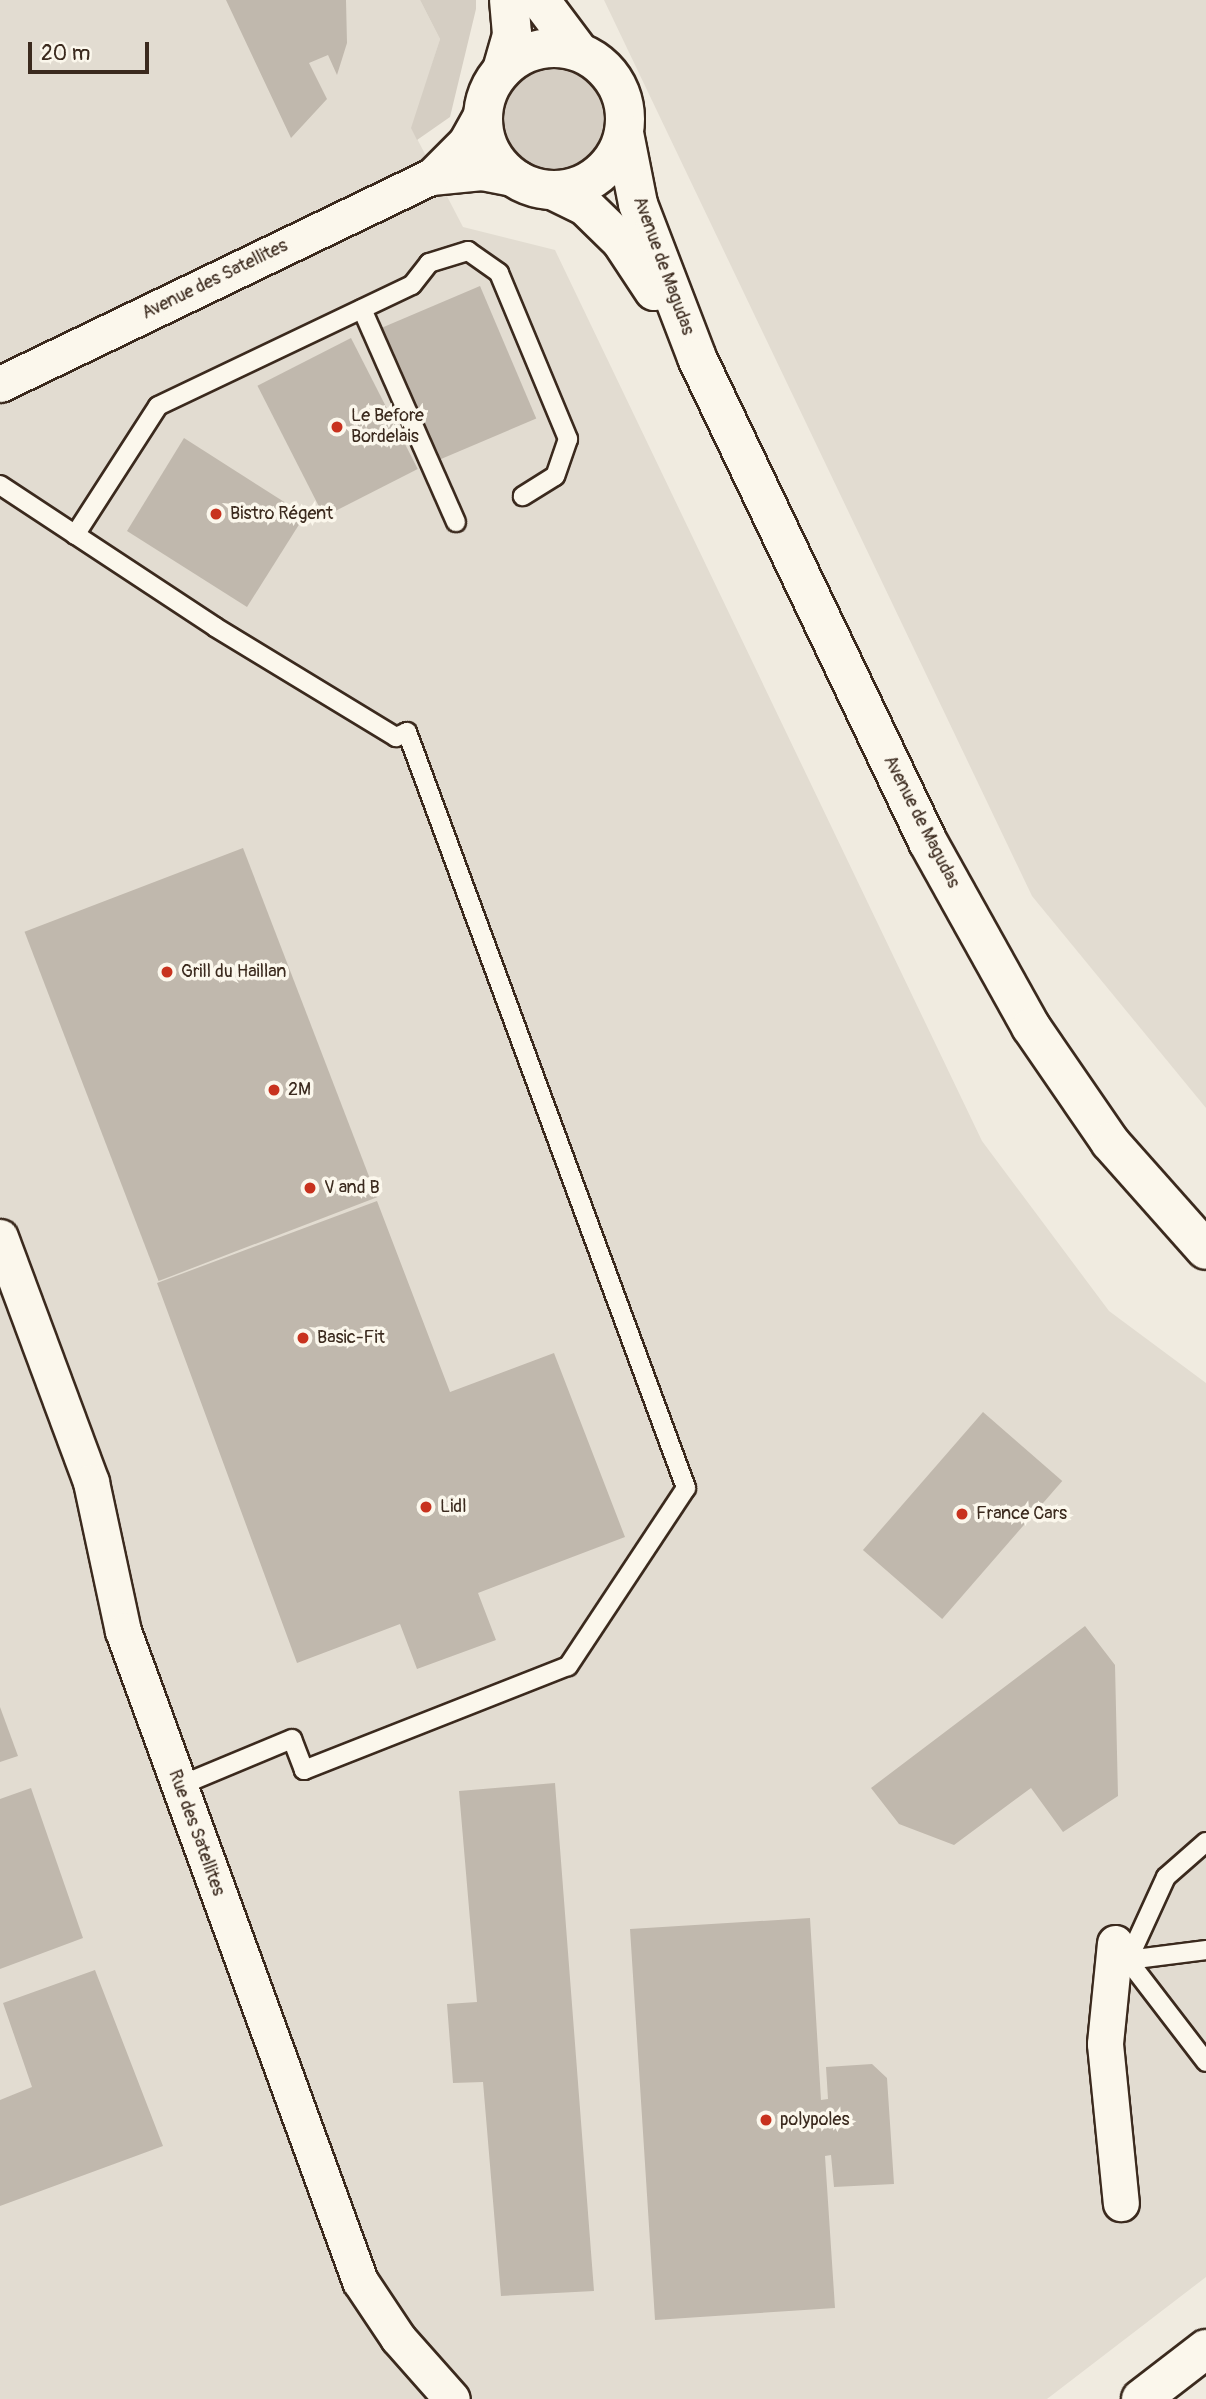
<!DOCTYPE html>
<meta charset="utf-8">
<style>
body{margin:0}
#map{position:relative;width:1206px;height:2399px;overflow:hidden;background:#f0ebe0;font-family:Pangolin,sans-serif}
div>[style]{position:absolute}
[style*='--x']{left:calc(var(--x)*1px);top:calc(var(--y)*1px);width:calc(var(--w)*1px);rotate:calc(var(--a)*1deg)}
.built>*{inset:0;background:#e2dcd1}
.green>*{inset:0;background:#d5cec3}
.round{border-radius:50%}
.building>*{inset:0;background:#c0b8ad;transform-origin:0 0}
.roads{filter:drop-shadow(2px 0 #3b2a1e) drop-shadow(-2px 0 #3b2a1e) drop-shadow(0 2px #3b2a1e) drop-shadow(0 -2px #3b2a1e)}
.lane>*{height:18px;margin:-9px;padding:0 9px;transform-origin:9px;border-radius:9px;background:#fbf7ec}
.street>*{height:35px;margin:-17.5px;padding:0 17.5px;transform-origin:17.5px;border-radius:17.5px;background:#fbf7ec}
.secondary>*{height:38px;margin:-19px;padding:0 19px;transform-origin:19px;border-radius:19px;background:#fbf7ec}
.primary>*{height:38px;margin:-19px;padding:0 19px;transform-origin:19px;border-radius:19px;background:#fbf7ec}
.primary>.ring{margin:-19px;padding:0;box-sizing:content-box;background:none;border:38px solid #fbf7ec;border-radius:50%}
.dots>*{width:19px;height:19px;translate:-50% -50%;box-sizing:border-box;border:4px solid #fbf7ec;border-radius:50%}
span{translate:-50% -50%;white-space:nowrap;text-align:center;line-height:1.15;-webkit-text-stroke:7px #fbf7ec;paint-order:stroke}
.street-label{font-size:18px;color:#3b2a1e}
.poi-label{font-size:18px;color:#3b2a1e}
.left{translate:0 -50%;text-align:left}
.scale{position:absolute;left:28px;top:42px;width:121px;height:32px;box-sizing:border-box;border:4px solid #3b2a1e;border-top:0;padding-left:9px;font-size:21px;line-height:24px;white-space:nowrap;color:#3b2a1e;-webkit-text-stroke:5px #fbf7ec;paint-order:stroke}
</style>
<div id="map">
<div class="built">
<i style="clip-path:polygon(0 0,420px 0,440px 39px,412px 129px,463px 227px,555px 250px,982px 1141px,1109px 1311px,1206px 1383px,1206px 2277px,1047px 2399px,0 2399px)"></i>
<i style="clip-path:polygon(604px 0,1206px 0,1206px 1108px,1032px 896px)"></i>
</div>
<div class="green">
<i style="clip-path:polygon(420px 0,476px 0,476px 9px,450px 117px,417px 140px,411px 128px,440px 39px)"></i>
<i class="round" style="left:503px;top:66px;width:104px;height:104px"></i>
</div>
<div class="building">
<i style="clip-path:polygon(226px 0,346px 0,347px 43px,337px 75px,328px 55px,309px 63px,327px 99px,291px 138px)"></i>
<i style="left:480px;top:286px;width:144px;height:106px;rotate:67deg"></i>
<i style="left:351px;top:338px;width:147px;height:105px;rotate:63deg"></i>
<i style="clip-path:polygon(184px 438px,289px 505px,300px 523px,247px 607px,127px 531px)"></i>
<i style="left:243px;top:848px;width:374px;height:234px;rotate:69deg"></i>
<i style="clip-path:polygon(377px 1201px,450px 1392px,554px 1353px,625px 1537px,478px 1593px,496px 1640px,417px 1669px,400px 1624px,297px 1663px,157px 1283px)"></i>
<i style="left:983px;top:1412px;width:105px;height:183px;rotate:41deg"></i>
<i style="clip-path:polygon(1085px 1626px,1115px 1665px,1118px 1796px,1063px 1832px,1031px 1788px,954px 1845px,899px 1824px,871px 1788px)"></i>
<i style="clip-path:polygon(0 1707px,18px 1756px,0 1762px)"></i>
<i style="clip-path:polygon(555px 1783px,594px 2291px,501px 2296px,483px 2082px,453px 2083px,447px 2004px,477px 2002px,459px 1791px)"></i>
<i style="clip-path:polygon(31px 1788px,83px 1938px,0 1969px,0 1799px)"></i>
<i style="clip-path:polygon(810px 1918px,821px 2100px,828px 2099px,826px 2067px,872px 2064px,887px 2078px,894px 2184px,834px 2187px,831px 2155px,825px 2156px,835px 2308px,655px 2320px,630px 1929px)"></i>
<i style="clip-path:polygon(95px 1970px,163px 2146px,0 2206px,0 2100px,32px 2087px,3px 2003px)"></i>
</div>
<div class="roads">
<div class="lane">
<i style="--x:362;--y:309;--w:233;--a:66.2"></i>
<i style="--x:0;--y:485;--w:258;--a:33.4"></i>
<i style="--x:215;--y:627;--w:212;--a:31.3"></i>
<i style="--x:396;--y:737;--w:12;--a:-24"></i>
<i style="--x:407;--y:732;--w:806;--a:69.74"></i>
<i style="--x:686;--y:1488;--w:214;--a:123.5"></i>
<i style="--x:568;--y:1666;--w:284;--a:158.5"></i>
<i style="--x:304;--y:1770;--w:33;--a:-111"></i>
<i style="--x:292;--y:1739;--w:122;--a:157.4"></i>
<i style="--x:75;--y:535;--w:153;--a:-57.2"></i>
<i style="--x:158;--y:406;--w:281;--a:-25.5"></i>
<i style="--x:412;--y:285;--w:28;--a:-52"></i>
<i style="--x:429;--y:263;--w:41;--a:-17.1"></i>
<i style="--x:468;--y:251;--w:38;--a:35"></i>
<i style="--x:499;--y:273;--w:180;--a:67.4"></i>
<i style="--x:568;--y:439;--w:39;--a:109"></i>
<i style="--x:555;--y:476;--w:38;--a:148"></i>
<i style="--x:1117;--y:1946;--w:146;--a:52.5"></i>
<i style="--x:1128;--y:1960;--w:91;--a:-65.4"></i>
<i style="--x:1166;--y:1877;--w:53;--a:-41.2"></i>
<i style="--x:1128;--y:1960;--w:79;--a:-7.3"></i>
</div>
<div class="street">
<i style="--x:431;--y:177;--w:51;--a:-5.6"></i>
<i style="--x:482;--y:172;--w:38;--a:11"></i>
<i style="--x:0;--y:384;--w:478;--a:-25.7"></i>
<i style="--x:431;--y:177;--w:49;--a:-45"></i>
<i style="--x:466;--y:142;--w:35;--a:-61"></i>
<i style="--x:0;--y:1237;--w:261;--a:69.6"></i>
<i style="--x:91;--y:1482;--w:152;--a:77.9"></i>
<i style="--x:123;--y:1631;--w:692;--a:69.97"></i>
<i style="--x:360;--y:2281;--w:69;--a:56.3"></i>
<i style="--x:398;--y:2338;--w:81;--a:48.5"></i>
<i style="--x:1115;--y:1943;--w:101;--a:95.7"></i>
<i style="--x:1105;--y:2044;--w:160;--a:84.3"></i>
</div>
<div class="secondary">
<i style="--x:1141;--y:2399;--w:82;--a:-37.6"></i>
</div>
<div class="primary">
<i style="--x:540;--y:0;--w:65;--a:53.1"></i>
<i class="ring" style="left:483px;top:48px;width:104px;height:104px"></i>
<i style="--x:502;--y:70;--w:37;--a:-74"></i>
<i style="--x:512;--y:34;--w:34;--a:-95"></i>
<i style="--x:624;--y:133;--w:72;--a:78.8"></i>
<i style="--x:638;--y:204;--w:165;--a:69"></i>
<i style="--x:697;--y:358;--w:536;--a:64.49"></i>
<i style="--x:928;--y:842;--w:212;--a:60.9"></i>
<i style="--x:1031;--y:1027;--w:140;--a:55.5"></i>
<i style="--x:1110;--y:1142;--w:144;--a:48.4"></i>
<i style="--x:552;--y:190;--w:37;--a:26"></i>
<i style="--x:585;--y:206;--w:50;--a:44.2"></i>
<i style="--x:621;--y:241;--w:60;--a:56.6"></i>
</div>
</div>
<div class="dots">
<i style="left:337px;top:427px;background:#c8321e"></i>
<i style="left:216px;top:514px;background:#c8321e"></i>
<i style="left:167px;top:972px;background:#c8321e"></i>
<i style="left:274px;top:1090px;background:#c8321e"></i>
<i style="left:310px;top:1188px;background:#c8321e"></i>
<i style="left:303px;top:1338px;background:#c8321e"></i>
<i style="left:426px;top:1507px;background:#c8321e"></i>
<i style="left:962px;top:1514px;background:#c8321e"></i>
<i style="left:766px;top:2120px;background:#c8321e"></i>
</div>
<div class="street-label">
<span style="left:663px;top:266px;rotate:70deg">Avenue de Magudas</span>
<span style="left:215px;top:280px;rotate:-26deg">Avenue des Satellites</span>
<span style="left:921px;top:822px;rotate:63deg">Avenue de Magudas</span>
<span style="left:196px;top:1833px;rotate:70deg">Rue des Satellites</span>
</div>
<div class="poi-label">
<span class="left" style="left:351px;top:427px">Le Before<br>Bordelais</span>
<span class="left" style="left:230px;top:514px">Bistro Régent</span>
<span class="left" style="left:181px;top:972px">Grill du Haillan</span>
<span class="left" style="left:288px;top:1090px">2M</span>
<span class="left" style="left:324px;top:1188px">V and B</span>
<span class="left" style="left:317px;top:1338px">Basic-Fit</span>
<span class="left" style="left:440px;top:1507px">Lidl</span>
<span class="left" style="left:976px;top:1514px">France Cars</span>
<span class="left" style="left:780px;top:2120px">polypoles</span>
</div>
<div class="scale">20 m</div>
</div>
